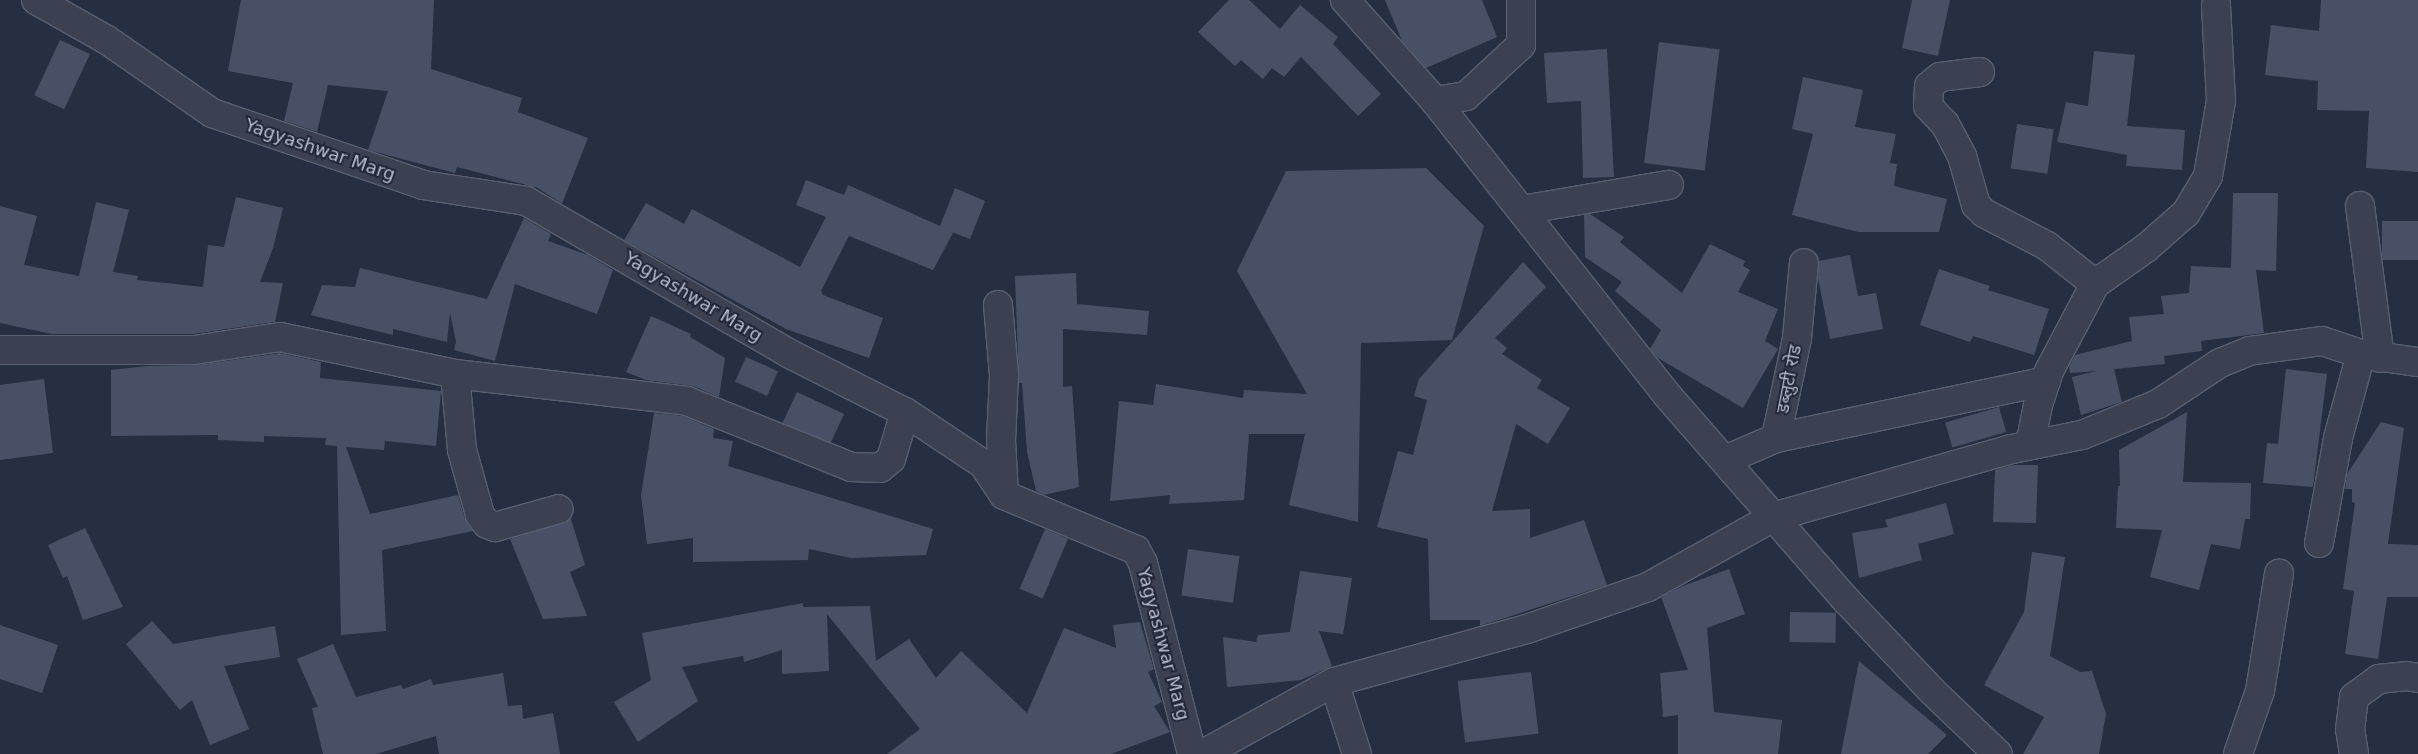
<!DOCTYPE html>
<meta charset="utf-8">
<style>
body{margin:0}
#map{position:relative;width:2418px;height:754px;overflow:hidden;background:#262f42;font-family:"DejaVu Sans","Noto Sans Devanagari",sans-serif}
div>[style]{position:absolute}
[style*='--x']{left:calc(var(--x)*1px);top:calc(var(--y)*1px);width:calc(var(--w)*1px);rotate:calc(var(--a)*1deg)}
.building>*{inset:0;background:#485066;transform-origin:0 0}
.roads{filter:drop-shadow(1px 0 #595f6f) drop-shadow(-1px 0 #595f6f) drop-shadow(0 1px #595f6f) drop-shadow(0 -1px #595f6f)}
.minor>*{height:28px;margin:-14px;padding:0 14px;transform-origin:14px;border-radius:14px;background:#3b4151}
span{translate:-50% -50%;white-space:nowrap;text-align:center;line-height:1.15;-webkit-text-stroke:4px #1f2637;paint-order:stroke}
.street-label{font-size:18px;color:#b8bdcb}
</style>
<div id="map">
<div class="building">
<i style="clip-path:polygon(241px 0,434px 0,431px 69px,522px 98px,518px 112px,588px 138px,562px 204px,538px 188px,457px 167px,455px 173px,368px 150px,388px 91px,328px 85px,317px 132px,284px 121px,293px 83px,228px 71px)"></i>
<i style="clip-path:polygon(1229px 0,1249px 0,1280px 29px,1300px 5px,1338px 37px,1333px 44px,1381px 94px,1358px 116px,1301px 57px,1284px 77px,1272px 68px,1263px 79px,1241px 60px,1235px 66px,1198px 32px)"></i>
<i style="clip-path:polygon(1385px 0,1482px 0,1497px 37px,1426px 68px,1402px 41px)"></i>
<i style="clip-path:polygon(1912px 0,1950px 0,1938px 56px,1902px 48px)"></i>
<i style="clip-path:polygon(2321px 0,2418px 0,2418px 172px,2366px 168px,2369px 111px,2317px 110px,2318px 81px,2265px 75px,2271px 25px,2319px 31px)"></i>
<i style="left:60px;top:40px;width:33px;height:61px;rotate:25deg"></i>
<i style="left:1659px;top:42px;width:61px;height:122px;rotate:7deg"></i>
<i style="clip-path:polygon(1607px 49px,1614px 177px,1583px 178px,1581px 101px,1547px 103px,1544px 53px)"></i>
<i style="clip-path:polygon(2094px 51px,2135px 55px,2127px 126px,2185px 130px,2182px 170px,2126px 166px,2127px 155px,2057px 142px,2066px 102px,2088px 106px)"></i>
<i style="clip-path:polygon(1803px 77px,1863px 90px,1855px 127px,1896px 134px,1890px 163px,1897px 164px,1894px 186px,1947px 199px,1939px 232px,1858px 232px,1792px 215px,1813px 134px,1792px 129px)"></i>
<i style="left:2017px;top:124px;width:37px;height:45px;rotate:8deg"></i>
<i style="clip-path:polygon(1426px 168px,1484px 226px,1452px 340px,1361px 343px,1358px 522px,1289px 505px,1305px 434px,1249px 434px,1244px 500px,1169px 504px,1170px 495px,1110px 501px,1119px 401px,1153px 405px,1156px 384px,1243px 398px,1244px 390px,1307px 394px,1237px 271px,1286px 171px)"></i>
<i style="clip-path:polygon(806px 180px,844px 195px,848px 185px,940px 226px,955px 188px,985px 201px,970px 239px,949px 231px,953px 233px,933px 270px,849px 236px,821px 291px,823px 295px,883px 318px,869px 358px,786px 329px,624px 240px,646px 203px,684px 224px,692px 209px,800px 267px,826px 217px,796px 205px)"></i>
<i style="clip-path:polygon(2233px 193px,2278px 193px,2276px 271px,2256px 270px,2264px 333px,2201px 341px,2202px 351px,2164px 356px,2165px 364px,2114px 369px,2122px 402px,2081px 415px,2072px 377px,2097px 371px,2070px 373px,2069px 367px,2075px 355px,2132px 341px,2129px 317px,2164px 314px,2161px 296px,2189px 293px,2191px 266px,2231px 268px)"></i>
<i style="clip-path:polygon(236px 197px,283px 208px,273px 248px,260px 282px,283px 283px,275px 322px,193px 334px,52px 334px,0 323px,0 206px,37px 216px,24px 265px,79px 276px,96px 202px,129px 210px,113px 272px,138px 276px,137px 280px,203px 287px,208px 245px,224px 247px)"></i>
<i style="clip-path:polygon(1590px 214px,1624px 237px,1620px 242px,1682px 293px,1710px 244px,1745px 261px,1743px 266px,1750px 270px,1738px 292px,1778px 309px,1765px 341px,1778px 349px,1743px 408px,1658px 358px,1650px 349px,1661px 330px,1615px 291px,1622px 282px,1585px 257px,1584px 215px)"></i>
<i style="clip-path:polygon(524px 218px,551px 234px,548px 241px,588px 255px,613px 270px,597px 314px,515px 284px,495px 361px,454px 350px,456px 342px,450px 313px,447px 342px,393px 329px,393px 335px,311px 315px,322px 285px,355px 287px,360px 268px,487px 299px)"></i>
<i style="left:2418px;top:221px;width:39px;height:36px;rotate:90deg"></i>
<i style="clip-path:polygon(1850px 255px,1858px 296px,1876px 293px,1883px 329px,1830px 339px,1818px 278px,1819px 261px)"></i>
<i style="clip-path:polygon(1523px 262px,1546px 287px,1495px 338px,1507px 348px,1502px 354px,1542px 380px,1537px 388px,1570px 408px,1548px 444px,1516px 424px,1492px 511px,1530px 509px,1530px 538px,1584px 520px,1607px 585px,1480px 626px,1480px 620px,1430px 620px,1428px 539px,1377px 527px,1398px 451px,1413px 455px,1427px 400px,1414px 396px,1419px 379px)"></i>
<i style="clip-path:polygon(1939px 269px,1990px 286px,1988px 290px,2049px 309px,2034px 355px,1973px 336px,1970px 342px,1920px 325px)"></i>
<i style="clip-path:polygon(1076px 273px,1077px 304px,1149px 311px,1147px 335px,1063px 329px,1063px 387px,1072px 386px,1079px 487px,1044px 495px,1036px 491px,1027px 452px,1022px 383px,1019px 383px,1015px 276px)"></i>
<i style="clip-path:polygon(651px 316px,691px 334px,690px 337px,725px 358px,719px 397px,693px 386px,646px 380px,626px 372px)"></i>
<i style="clip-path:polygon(280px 353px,321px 362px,320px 378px,441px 391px,436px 446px,385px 441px,384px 450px,346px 447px,370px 514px,458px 495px,465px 519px,473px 531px,382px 550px,386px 631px,341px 635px,337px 446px,325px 445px,326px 438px,264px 436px,264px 442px,218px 440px,218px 435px,111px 436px,111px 370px,147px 366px,196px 365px)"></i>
<i style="left:746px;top:357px;width:35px;height:27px;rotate:24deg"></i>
<i style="clip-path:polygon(2286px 369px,2327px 374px,2313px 487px,2263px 483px,2267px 443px,2278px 444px)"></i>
<i style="clip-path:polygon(44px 379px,53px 453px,0 460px,0 385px)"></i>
<i style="left:797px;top:392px;width:52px;height:34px;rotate:25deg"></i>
<i style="left:1999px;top:407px;width:26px;height:56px;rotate:74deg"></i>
<i style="clip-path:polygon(2187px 412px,2183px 482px,2251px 483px,2250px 519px,2245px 519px,2240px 549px,2211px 544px,2199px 590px,2150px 577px,2162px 530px,2116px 528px,2118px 486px,2120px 486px,2119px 450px)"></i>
<i style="clip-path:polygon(654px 413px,683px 416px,714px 429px,713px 438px,733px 441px,728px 466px,933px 529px,926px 555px,851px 558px,809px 549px,808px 560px,693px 562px,693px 538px,647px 544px,641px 495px)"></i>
<i style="clip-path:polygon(2381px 422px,2404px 428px,2388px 544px,2418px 545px,2418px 597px,2387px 597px,2378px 659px,2345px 654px,2354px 591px,2343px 589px,2355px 503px,2352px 502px,2352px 489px,2345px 489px,2347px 474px)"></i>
<i style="clip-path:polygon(2013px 465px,2038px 465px,2036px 523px,1993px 522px,1995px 470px)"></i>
<i style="clip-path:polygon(1946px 503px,1954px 534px,1918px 544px,1922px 560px,1859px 578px,1852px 533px,1888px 527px,1885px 520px)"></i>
<i style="clip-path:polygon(571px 519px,585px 565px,570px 572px,587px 616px,543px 619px,510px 539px)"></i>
<i style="clip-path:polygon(85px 528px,123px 607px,83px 620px,67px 576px,63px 578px,48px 545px)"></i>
<i style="left:1045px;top:529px;width:25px;height:65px;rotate:23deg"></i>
<i style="left:1188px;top:549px;width:52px;height:47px;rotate:8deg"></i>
<i style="clip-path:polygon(2032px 552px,2065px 557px,2050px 656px,2080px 672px,2092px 671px,2106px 714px,2099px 754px,2023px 754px,2044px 717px,1984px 685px,2024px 612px)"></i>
<i style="clip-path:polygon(1729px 569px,1745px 614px,1707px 628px,1714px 712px,1782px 720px,1778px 754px,1678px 754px,1678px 715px,1663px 717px,1660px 673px,1688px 670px,1661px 597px,1683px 586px)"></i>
<i style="clip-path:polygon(1300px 571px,1352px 578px,1343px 634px,1319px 631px,1332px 666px,1301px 680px,1227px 687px,1223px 637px,1256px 642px,1258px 635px,1290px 632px)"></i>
<i style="clip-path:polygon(803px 603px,803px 607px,870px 606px,876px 661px,909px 639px,936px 678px,961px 651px,1027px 713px,1064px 628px,1116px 648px,1113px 625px,1140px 622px,1154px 669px,1148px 672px,1162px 702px,1154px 706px,1170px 732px,1111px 754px,887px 754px,920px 729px,827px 614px,829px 671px,782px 674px,782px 650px,744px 662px,743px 656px,682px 667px,698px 701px,638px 742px,614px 702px,651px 680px,642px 633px)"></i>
<i style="left:1790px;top:612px;width:46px;height:30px;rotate:1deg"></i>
<i style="clip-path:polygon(152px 621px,173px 644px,275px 626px,280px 657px,224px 666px,249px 729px,210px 745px,192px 700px,180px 710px,126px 644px)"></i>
<i style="clip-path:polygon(0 625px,58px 645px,42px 693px,0 679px)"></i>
<i style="clip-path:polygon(333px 644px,356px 697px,401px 685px,403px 689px,431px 679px,433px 685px,503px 673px,508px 706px,522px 705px,523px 719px,553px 713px,560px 754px,439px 754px,436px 736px,376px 754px,323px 754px,312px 708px,318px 707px,297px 659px)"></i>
<i style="clip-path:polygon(1859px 661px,1947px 735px,1928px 754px,1841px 754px)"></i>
<i style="left:1531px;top:672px;width:62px;height:74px;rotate:83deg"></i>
</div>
<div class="roads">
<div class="minor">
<i style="--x:36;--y:0;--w:81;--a:29.4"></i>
<i style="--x:107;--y:40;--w:128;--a:34.8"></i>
<i style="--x:212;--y:113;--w:223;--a:18.8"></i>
<i style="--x:423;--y:185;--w:104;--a:8.8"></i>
<i style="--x:526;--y:201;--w:305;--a:30.1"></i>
<i style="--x:790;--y:354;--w:129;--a:26.8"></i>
<i style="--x:905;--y:412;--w:94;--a:33.7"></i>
<i style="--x:983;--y:464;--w:37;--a:56"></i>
<i style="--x:1004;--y:495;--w:143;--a:22.6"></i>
<i style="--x:1136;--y:550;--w:15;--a:62"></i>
<i style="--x:1143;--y:563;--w:197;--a:75.6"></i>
<i style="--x:1345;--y:0;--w:135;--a:48.3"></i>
<i style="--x:1435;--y:101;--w:376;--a:51.7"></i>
<i style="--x:1668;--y:396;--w:272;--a:48.9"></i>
<i style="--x:1847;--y:601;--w:124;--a:46.6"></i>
<i style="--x:1932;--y:691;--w:91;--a:43.7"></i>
<i style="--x:1980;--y:72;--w:40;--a:172.9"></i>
<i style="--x:1940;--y:77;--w:14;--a:141"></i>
<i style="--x:1929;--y:86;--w:20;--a:93"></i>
<i style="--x:1928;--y:106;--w:25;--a:47"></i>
<i style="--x:1945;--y:124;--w:36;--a:62"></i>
<i style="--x:1962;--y:156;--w:51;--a:74.1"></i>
<i style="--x:1976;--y:205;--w:11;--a:45"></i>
<i style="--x:1984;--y:213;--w:71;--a:27.6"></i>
<i style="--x:2047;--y:246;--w:61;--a:38.4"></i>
<i style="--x:1435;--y:101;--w:31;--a:-9"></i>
<i style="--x:1466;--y:96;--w:75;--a:-42.8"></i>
<i style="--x:1521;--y:45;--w:45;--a:-90"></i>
<i style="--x:2360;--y:206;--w:153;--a:82.5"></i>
<i style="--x:1522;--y:210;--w:149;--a:-9.7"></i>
<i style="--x:998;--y:305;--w:70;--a:85.1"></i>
<i style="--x:1004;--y:375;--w:65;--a:92.6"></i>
<i style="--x:1001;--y:440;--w:55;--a:86.9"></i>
<i style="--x:0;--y:350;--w:194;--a:0"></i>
<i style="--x:194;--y:350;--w:87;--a:-8.6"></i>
<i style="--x:280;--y:337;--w:179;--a:11.9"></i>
<i style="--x:455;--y:374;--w:234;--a:6.6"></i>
<i style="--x:687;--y:401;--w:177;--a:21.9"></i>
<i style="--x:851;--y:467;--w:29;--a:2"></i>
<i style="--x:880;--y:468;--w:14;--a:-39"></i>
<i style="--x:891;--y:459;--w:49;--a:-73.4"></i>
<i style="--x:455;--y:374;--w:76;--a:84.7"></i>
<i style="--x:462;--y:450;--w:67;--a:74.5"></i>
<i style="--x:480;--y:515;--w:11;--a:52"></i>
<i style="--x:487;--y:524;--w:9;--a:21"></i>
<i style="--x:495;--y:527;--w:66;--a:-15.7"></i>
<i style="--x:1776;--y:438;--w:276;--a:-11.9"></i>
<i style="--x:2030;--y:445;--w:41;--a:-78.7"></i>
<i style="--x:2038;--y:405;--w:36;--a:-72"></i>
<i style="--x:2049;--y:371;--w:98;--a:-62.1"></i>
<i style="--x:2095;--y:284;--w:62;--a:-35.2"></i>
<i style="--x:2146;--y:248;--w:53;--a:-41.2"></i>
<i style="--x:2186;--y:213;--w:43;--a:-59.3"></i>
<i style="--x:2208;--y:176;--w:76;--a:-80.2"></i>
<i style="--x:2221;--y:101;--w:96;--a:-93"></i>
<i style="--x:1725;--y:460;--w:56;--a:-23.3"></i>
<i style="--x:1776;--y:438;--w:102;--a:-78.1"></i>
<i style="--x:1797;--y:338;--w:75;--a:-84.7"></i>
<i style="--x:2319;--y:543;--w:107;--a:-79.7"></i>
<i style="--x:2338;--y:438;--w:87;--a:-74.7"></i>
<i style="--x:1334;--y:682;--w:76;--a:72.3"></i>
<i style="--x:1203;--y:754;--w:149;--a:-28.8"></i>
<i style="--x:1334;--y:682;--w:200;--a:-15.4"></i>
<i style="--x:1527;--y:629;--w:128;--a:-19.1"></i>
<i style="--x:1648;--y:587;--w:143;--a:-29.2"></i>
<i style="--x:1773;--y:517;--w:248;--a:-15.9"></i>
<i style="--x:2012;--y:449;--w:71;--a:-11.3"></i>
<i style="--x:2082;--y:435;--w:82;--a:-22.2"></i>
<i style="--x:2158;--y:404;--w:74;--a:-33.5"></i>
<i style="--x:2220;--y:363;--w:31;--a:-22"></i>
<i style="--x:2249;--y:351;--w:74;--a:-7.8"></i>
<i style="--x:2322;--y:341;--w:41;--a:18.4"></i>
<i style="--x:2361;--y:354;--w:58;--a:8"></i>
<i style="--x:2238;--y:754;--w:67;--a:-70.8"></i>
<i style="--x:2260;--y:691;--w:119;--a:-80.8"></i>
<i style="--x:2354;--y:754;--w:24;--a:-99"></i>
<i style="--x:2350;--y:730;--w:33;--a:-83"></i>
<i style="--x:2354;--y:697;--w:31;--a:-36"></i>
<i style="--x:2379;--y:679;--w:27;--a:-6"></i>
<i style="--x:2406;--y:676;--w:12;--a:9"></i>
</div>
</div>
<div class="street-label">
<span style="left:320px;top:150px;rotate:19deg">Yagyashwar Marg</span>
<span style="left:693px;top:297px;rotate:31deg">Yagyashwar Marg</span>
<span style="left:1789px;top:379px;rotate:-79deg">डब्लुटी रोड</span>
<span style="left:1163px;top:644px;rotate:75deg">Yagyashwar Marg</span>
</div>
</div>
